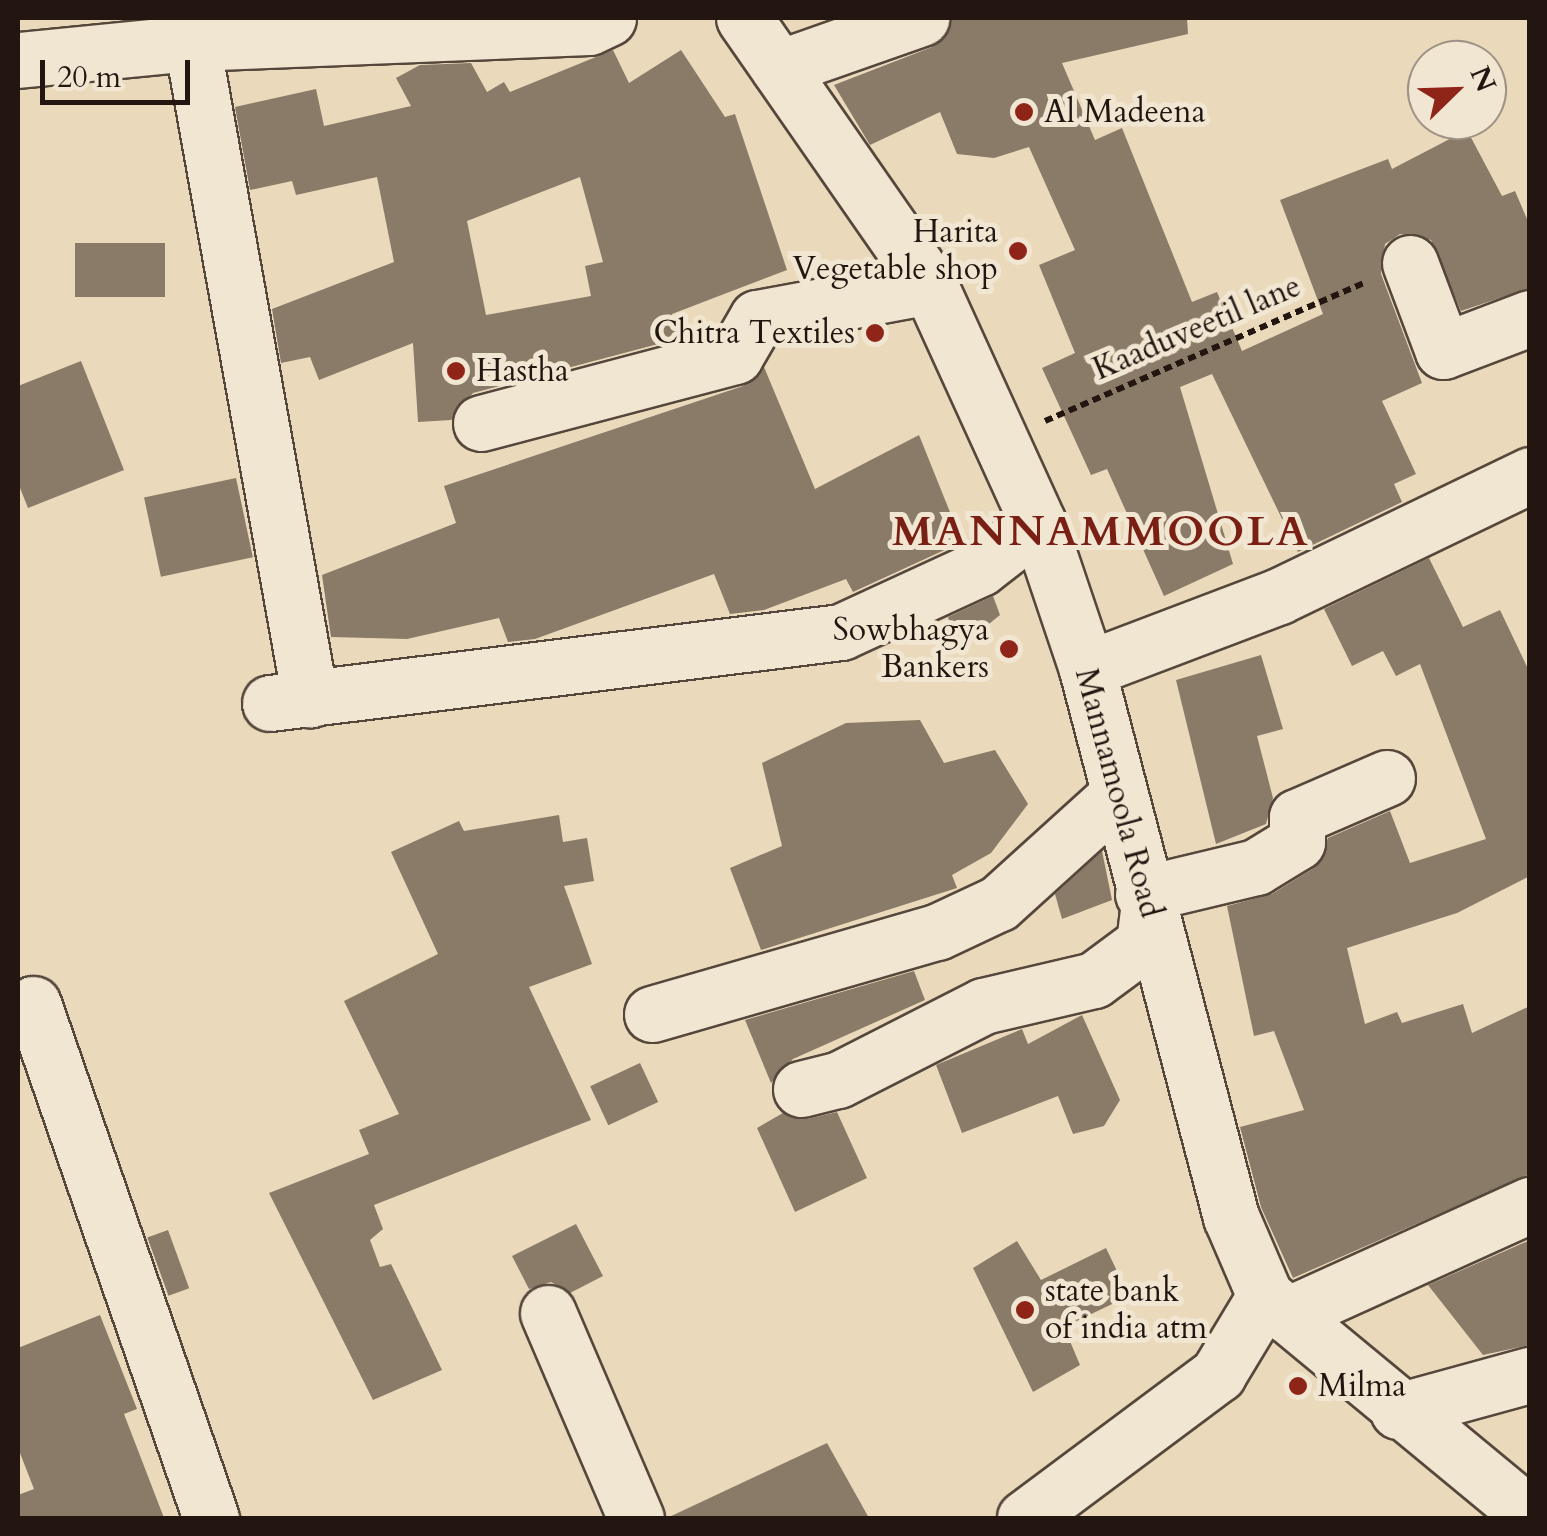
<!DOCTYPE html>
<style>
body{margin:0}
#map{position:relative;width:1547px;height:1536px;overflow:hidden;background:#ead9ba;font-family:Cardo,serif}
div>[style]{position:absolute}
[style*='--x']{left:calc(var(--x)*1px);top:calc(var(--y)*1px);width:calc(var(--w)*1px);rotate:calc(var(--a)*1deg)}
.building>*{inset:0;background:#8a7b69;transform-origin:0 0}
.path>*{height:6px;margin-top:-3px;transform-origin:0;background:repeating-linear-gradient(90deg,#231611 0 8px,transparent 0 13px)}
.roads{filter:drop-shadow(2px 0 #55473b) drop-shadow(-2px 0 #55473b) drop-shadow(0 2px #55473b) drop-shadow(0 -2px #55473b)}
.street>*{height:55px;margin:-27.5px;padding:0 27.5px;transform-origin:27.5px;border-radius:27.5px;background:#f1e6d2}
.secondary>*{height:55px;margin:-27.5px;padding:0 27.5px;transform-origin:27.5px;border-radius:27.5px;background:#f1e6d2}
.dots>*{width:28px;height:28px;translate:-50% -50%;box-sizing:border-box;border:5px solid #f1e6d2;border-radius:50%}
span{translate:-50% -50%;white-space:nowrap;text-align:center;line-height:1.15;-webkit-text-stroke:10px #f1e6d2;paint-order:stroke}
.poi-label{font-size:32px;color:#231611}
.left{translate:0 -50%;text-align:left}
.right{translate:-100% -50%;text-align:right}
.street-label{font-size:32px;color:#231611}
.district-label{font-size:42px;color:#7a1f14;font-weight:700;letter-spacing:2.5px}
.frame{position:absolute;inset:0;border:20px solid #231611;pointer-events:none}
.north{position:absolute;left:1407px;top:40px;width:100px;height:100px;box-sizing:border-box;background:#f1e6d2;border:2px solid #9f9385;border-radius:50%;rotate:67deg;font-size:28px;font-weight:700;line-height:40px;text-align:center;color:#231611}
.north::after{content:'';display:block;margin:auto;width:35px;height:45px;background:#8f2418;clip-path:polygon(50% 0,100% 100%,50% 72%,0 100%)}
.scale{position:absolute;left:40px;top:60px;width:150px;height:45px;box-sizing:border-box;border:5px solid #231611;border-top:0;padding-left:12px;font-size:30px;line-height:35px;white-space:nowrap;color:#231611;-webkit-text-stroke:8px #f1e6d2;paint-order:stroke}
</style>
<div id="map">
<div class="building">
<i style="clip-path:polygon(951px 18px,1187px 18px,1188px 34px,1062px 63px,1095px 140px,1122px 128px,1192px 302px,1217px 292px,1242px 351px,1323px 314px,1280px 200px,1388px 159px,1392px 169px,1467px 130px,1502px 196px,1515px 191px,1530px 226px,1530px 288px,1461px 311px,1431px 240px,1400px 234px,1385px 244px,1381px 274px,1422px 383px,1382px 401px,1416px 474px,1394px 484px,1402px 502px,1298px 552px,1212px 374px,1180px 387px,1233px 564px,1164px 596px,1107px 469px,1091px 475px,1042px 368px,1075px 353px,1039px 265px,1075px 250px,1029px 147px,994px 158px,957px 154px,940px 112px,870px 145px,834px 85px,932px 47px)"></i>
<i style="clip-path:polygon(evenodd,613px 50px,629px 83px,681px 50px,725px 117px,735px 114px,787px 270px,672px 314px,677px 339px,473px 393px,451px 420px,418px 422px,413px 343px,319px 380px,310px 357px,281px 363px,272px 309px,394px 262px,377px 177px,296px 195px,292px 181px,250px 190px,235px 107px,316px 89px,324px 126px,411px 106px,396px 78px,420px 65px,471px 63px,487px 92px,504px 82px,510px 92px,613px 50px,580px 177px,603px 262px,585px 266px,591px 296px,486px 315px,467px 221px,580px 177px)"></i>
<i style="left:75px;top:243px;width:90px;height:54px"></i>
<i style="clip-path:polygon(81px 361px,124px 470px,28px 508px,18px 483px,18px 386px)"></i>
<i style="clip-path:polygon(764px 367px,815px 489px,919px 435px,962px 542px,853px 592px,846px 579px,764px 610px,730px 614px,714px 574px,535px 639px,508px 642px,499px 618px,407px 639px,331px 637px,322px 575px,456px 523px,444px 486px,743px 386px)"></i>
<i style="left:236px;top:478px;width:81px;height:94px;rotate:78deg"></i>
<i style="clip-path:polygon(1429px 558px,1463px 627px,1500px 610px,1530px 673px,1530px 876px,1457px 913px,1347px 948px,1365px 1024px,1397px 1012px,1402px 1023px,1463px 1004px,1472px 1033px,1530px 1006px,1530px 1174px,1293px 1278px,1261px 1207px,1240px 1127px,1304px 1110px,1274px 1031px,1254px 1036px,1227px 906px,1272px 894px,1314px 868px,1328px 838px,1390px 811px,1410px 863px,1486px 839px,1420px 664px,1396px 676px,1383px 651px,1352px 666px,1324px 609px)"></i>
<i style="clip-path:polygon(993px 596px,1000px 615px,958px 649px,948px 617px)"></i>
<i style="clip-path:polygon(1261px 655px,1283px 729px,1257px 736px,1273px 798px,1266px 824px,1216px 844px,1176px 680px)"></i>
<i style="clip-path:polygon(920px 720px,944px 763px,995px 750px,1028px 804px,991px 853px,952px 875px,957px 888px,761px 950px,730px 868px,782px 846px,762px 763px,846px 723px)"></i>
<i style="clip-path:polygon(559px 815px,563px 842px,587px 838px,594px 881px,564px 886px,592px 964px,529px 987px,591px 1120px,374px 1205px,383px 1229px,370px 1240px,380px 1267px,391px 1264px,442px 1370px,373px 1400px,269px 1193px,369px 1154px,359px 1130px,399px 1114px,344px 1001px,438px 954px,391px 852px,459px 821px,464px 831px)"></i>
<i style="clip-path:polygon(1102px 851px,1112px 900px,1062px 919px,1055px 894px)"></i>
<i style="clip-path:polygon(914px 971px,925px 1000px,793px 1059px,771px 1083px,745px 1020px)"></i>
<i style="clip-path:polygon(1082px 1015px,1120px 1100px,1104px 1126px,1073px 1134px,1058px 1096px,962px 1133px,936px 1065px,1022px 1029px,1028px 1044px)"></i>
<i style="left:640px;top:1063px;width:43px;height:55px;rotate:65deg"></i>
<i style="clip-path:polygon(837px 1112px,867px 1178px,795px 1212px,757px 1128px,783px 1113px,807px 1119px)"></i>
<i style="clip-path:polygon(576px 1224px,603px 1276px,570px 1293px,551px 1282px,529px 1289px,512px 1256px)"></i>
<i style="left:168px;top:1230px;width:62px;height:22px;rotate:70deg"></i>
<i style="clip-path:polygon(1530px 1240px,1530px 1345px,1483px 1355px,1428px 1285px)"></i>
<i style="clip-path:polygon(1017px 1241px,1041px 1280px,1106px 1248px,1129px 1296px,1064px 1327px,1080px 1365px,1033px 1392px,973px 1268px)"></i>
<i style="clip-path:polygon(100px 1315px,137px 1409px,124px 1414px,164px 1518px,18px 1518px,18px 1495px,34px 1489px,18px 1448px,18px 1348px)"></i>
<i style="clip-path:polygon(827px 1443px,869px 1518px,667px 1518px)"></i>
</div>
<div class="path">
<i style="--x:1045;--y:421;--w:348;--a:-23.4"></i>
</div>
<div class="roads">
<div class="street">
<i style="--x:192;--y:43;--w:667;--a:79.8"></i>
<i style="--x:18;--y:60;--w:175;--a:-5.6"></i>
<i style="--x:192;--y:43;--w:397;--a:-2.3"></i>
<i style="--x:589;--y:27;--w:21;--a:-25"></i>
<i style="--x:779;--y:68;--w:151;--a:-19.4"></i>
<i style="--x:1410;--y:263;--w:94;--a:69.4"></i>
<i style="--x:1443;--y:351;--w:93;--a:-20.8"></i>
<i style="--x:481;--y:423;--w:263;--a:-14.8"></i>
<i style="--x:735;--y:356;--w:44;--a:-59.9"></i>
<i style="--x:757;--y:318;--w:176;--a:-10.5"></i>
<i style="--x:1087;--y:669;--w:205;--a:-20.8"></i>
<i style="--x:1279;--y:596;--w:279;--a:-25.7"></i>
<i style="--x:270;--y:703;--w:575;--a:-7.09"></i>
<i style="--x:841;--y:632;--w:153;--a:-24.7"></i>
<i style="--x:980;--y:568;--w:73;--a:-37.8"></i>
<i style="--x:1143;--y:894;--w:116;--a:-13.4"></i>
<i style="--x:1256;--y:867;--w:48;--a:-31.4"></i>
<i style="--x:1297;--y:842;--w:25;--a:-90"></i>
<i style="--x:1297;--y:817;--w:98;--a:-23.4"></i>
<i style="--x:33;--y:1004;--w:544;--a:70.9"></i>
<i style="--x:652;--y:1014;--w:297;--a:-16.1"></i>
<i style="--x:937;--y:932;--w:68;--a:-25.1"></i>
<i style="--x:999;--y:903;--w:161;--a:-42.2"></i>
<i style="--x:801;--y:1089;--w:38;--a:-14"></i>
<i style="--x:838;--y:1080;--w:163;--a:-27"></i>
<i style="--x:983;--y:1006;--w:114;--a:-13.2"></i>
<i style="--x:1094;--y:980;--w:62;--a:-36.5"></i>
<i style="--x:1144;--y:943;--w:31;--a:-83"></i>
<i style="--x:548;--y:1313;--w:223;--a:66.8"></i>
<i style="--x:1287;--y:1315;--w:267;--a:-24.4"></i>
<i style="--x:1398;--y:1411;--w:137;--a:-15.3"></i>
<i style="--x:1025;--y:1518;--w:241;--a:-36.7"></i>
<i style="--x:1218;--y:1374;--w:91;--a:-58.9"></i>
</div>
<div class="secondary">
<i style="--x:744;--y:18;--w:326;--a:55.2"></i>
<i style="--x:930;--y:286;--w:260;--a:65.5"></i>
<i style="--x:1038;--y:523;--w:154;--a:71.4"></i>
<i style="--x:1087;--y:669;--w:567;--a:75.28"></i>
<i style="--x:1231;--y:1217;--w:86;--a:66.7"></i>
<i style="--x:1265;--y:1296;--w:344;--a:39.6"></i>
</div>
</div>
<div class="dots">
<i style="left:1024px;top:112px;background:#8f2418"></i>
<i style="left:1018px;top:251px;background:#8f2418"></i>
<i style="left:875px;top:333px;background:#8f2418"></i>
<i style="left:456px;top:371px;background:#8f2418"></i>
<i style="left:1009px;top:649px;background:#8f2418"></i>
<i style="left:1025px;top:1310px;background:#8f2418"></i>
<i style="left:1298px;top:1386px;background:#8f2418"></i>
</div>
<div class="poi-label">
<span class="left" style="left:1044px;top:112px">Al Madeena</span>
<span class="right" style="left:998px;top:251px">Harita<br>Vegetable shop</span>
<span class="right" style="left:855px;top:333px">Chitra Textiles</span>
<span class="left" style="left:476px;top:371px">Hastha</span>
<span class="right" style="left:989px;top:649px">Sowbhagya<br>Bankers</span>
<span class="left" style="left:1045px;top:1310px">state bank<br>of india atm</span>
<span class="left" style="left:1318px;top:1386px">Milma</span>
</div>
<div class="street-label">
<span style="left:1197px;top:328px;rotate:-23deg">Kaaduveetil lane</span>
<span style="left:1118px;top:793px;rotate:75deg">Mannamoola Road</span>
</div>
<div class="district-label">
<span style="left:1101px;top:532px">MANNAMMOOLA</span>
</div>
<div class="frame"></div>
<div class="north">N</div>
<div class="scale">20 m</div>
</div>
